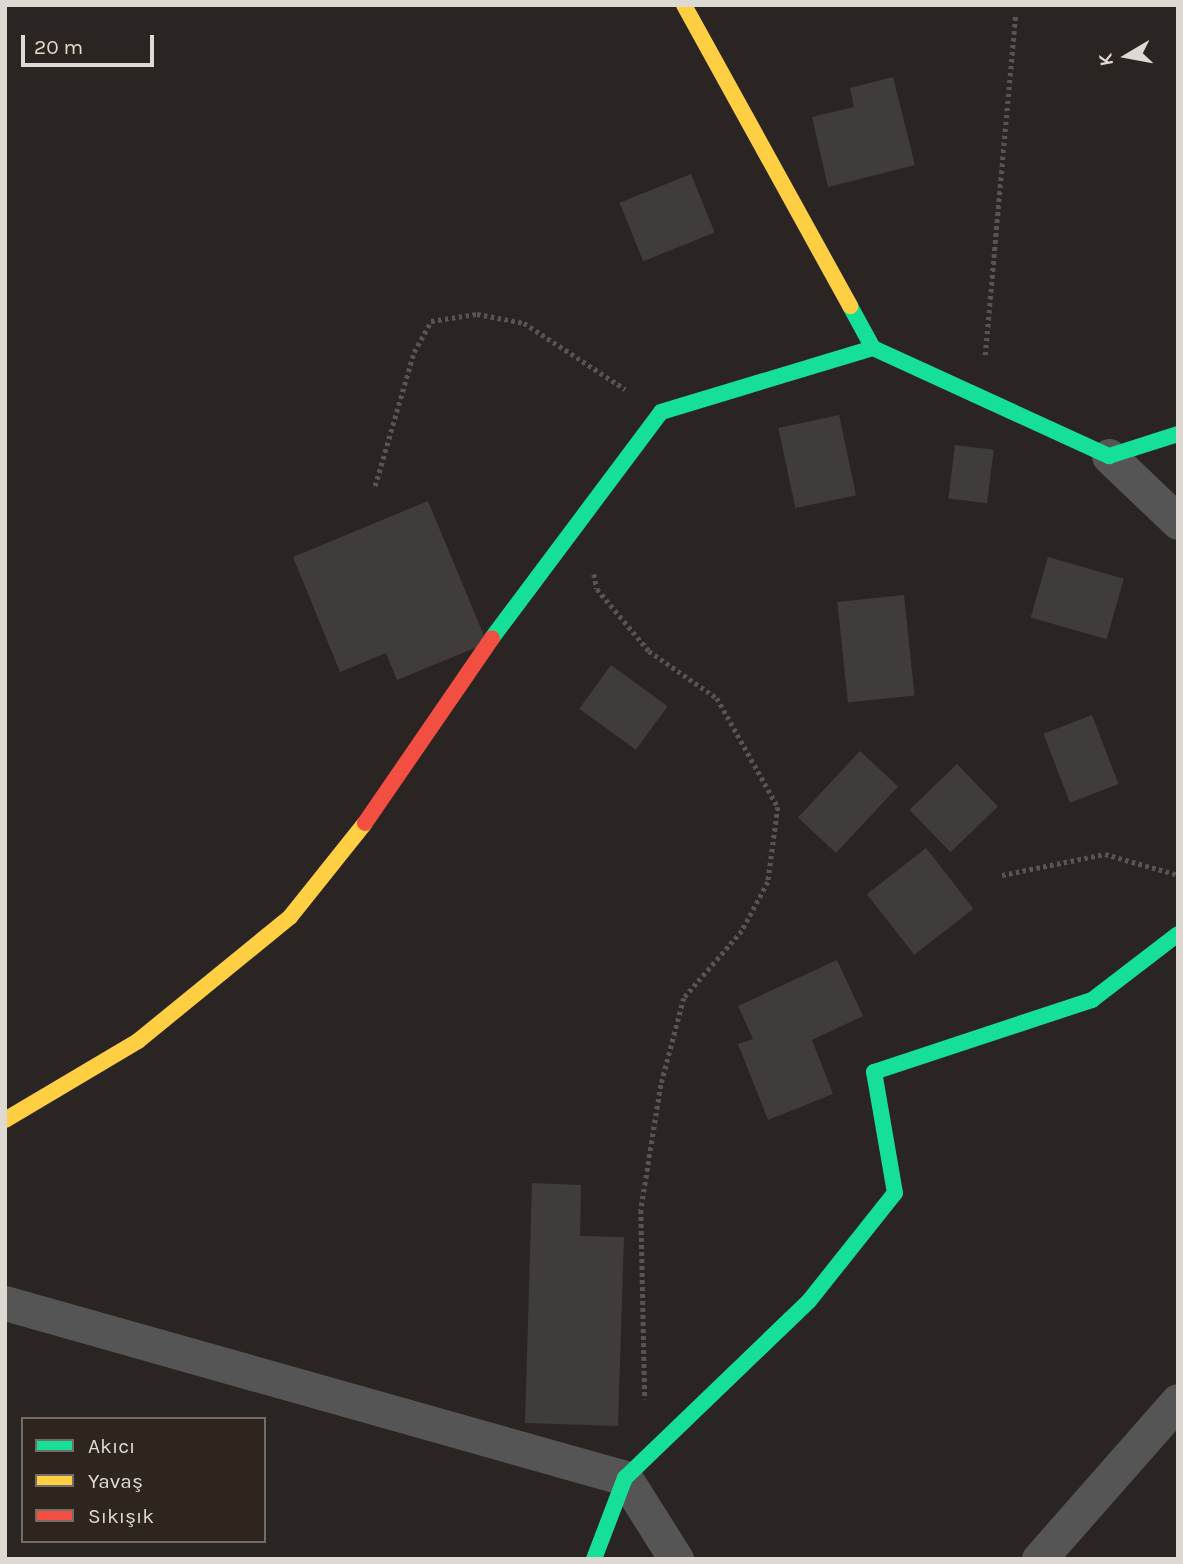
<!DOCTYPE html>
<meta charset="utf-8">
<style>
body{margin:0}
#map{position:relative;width:1183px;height:1564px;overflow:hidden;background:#2a2522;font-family:Karla,sans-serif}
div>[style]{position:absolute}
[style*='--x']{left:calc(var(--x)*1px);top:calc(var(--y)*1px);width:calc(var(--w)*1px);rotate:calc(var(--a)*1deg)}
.building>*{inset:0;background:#403c3a;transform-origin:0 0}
.path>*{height:4.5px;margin-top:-2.25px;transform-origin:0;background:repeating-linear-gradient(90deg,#565555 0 3.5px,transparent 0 7px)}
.street>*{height:35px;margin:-17.5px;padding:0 17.5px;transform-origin:17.5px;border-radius:17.5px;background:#555556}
.fast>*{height:16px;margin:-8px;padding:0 8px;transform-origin:8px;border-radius:8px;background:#16e098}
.slow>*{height:16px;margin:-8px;padding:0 8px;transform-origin:8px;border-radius:8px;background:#ffcf43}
.jam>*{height:16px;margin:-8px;padding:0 8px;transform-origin:8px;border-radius:8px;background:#f24e42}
span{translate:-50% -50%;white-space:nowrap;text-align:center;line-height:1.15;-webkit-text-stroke:5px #2d251e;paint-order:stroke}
.frame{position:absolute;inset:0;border:7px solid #dfd9d4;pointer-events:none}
.legend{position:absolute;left:21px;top:1417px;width:245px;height:126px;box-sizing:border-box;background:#2d251e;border:2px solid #746d67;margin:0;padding:9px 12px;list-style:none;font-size:21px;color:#dfd9d4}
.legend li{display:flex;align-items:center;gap:14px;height:35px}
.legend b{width:35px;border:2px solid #746d67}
.north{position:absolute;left:1092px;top:21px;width:70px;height:70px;-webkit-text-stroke:5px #2d251e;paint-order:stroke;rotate:260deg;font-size:19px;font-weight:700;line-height:28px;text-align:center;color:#dfd9d4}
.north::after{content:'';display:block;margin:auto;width:24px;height:32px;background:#dfd9d4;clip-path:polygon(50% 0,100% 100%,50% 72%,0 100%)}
.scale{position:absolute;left:21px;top:35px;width:133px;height:32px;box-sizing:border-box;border:4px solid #dfd9d4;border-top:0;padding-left:9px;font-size:21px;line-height:24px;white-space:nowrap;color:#dfd9d4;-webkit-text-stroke:5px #2d251e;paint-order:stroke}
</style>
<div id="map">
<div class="building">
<i style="clip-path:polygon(893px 77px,915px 165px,828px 187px,812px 117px,854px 107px,850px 88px)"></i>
<i style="left:691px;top:174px;width:63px;height:77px;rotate:68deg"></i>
<i style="left:839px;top:415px;width:82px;height:62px;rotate:78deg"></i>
<i style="left:955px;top:445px;width:39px;height:54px;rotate:7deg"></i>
<i style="clip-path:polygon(428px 501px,487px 643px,397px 680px,386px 653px,340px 672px,293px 557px)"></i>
<i style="left:1048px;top:557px;width:79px;height:63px;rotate:16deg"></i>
<i style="left:904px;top:595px;width:101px;height:67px;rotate:84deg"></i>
<i style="left:611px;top:665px;width:70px;height:54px;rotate:36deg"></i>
<i style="left:1092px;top:715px;width:74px;height:52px;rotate:69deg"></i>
<i style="left:860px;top:751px;width:52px;height:91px;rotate:43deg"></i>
<i style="left:957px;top:764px;width:59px;height:66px;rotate:46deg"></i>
<i style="left:926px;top:848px;width:77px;height:75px;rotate:52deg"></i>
<i style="clip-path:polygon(837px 960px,863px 1016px,812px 1040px,833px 1094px,768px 1120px,738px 1044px,753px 1039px,738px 1006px)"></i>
<i style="clip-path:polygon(532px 1183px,581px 1185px,580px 1236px,624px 1237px,618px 1426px,525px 1423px)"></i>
</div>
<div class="path">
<i style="--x:985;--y:355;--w:340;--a:-84.9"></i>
<i style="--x:375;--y:486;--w:140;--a:-73.8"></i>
<i style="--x:414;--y:352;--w:35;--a:-61"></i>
<i style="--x:431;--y:321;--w:47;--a:-8.7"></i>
<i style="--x:477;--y:314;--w:48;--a:10.8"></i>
<i style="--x:524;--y:323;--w:121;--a:33.2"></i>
<i style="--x:594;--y:574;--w:15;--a:79"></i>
<i style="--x:597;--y:589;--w:81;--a:50"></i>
<i style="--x:649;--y:651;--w:83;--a:34.7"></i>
<i style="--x:717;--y:698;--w:125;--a:60.8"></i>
<i style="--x:778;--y:807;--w:76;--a:97.6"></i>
<i style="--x:768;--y:882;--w:55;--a:118"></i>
<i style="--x:742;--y:931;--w:89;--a:130.9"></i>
<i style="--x:684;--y:998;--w:90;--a:104.8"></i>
<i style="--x:661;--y:1085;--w:127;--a:99.1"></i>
<i style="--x:641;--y:1210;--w:189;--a:88.8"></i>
<i style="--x:1002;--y:875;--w:105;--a:-11.5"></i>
<i style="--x:1105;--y:854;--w:76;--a:16"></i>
</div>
<div class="street">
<i style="--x:1109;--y:456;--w:95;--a:43.7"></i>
<i style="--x:5;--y:1303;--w:644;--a:15.76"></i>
<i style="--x:625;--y:1478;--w:96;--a:57.8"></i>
<i style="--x:1039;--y:1559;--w:210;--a:-48.7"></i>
</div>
<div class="fast">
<i style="--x:850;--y:306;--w:48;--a:61.3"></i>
<i style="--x:873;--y:348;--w:260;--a:24.6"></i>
<i style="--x:1109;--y:456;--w:72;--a:-17.7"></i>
<i style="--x:492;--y:638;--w:282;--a:-53.2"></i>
<i style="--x:661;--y:412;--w:221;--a:-16.8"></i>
<i style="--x:594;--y:1559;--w:87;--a:-69.1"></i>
<i style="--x:625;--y:1478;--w:255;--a:-43.9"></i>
<i style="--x:809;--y:1301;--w:138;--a:-51.5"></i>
<i style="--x:895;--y:1193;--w:123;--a:-99.8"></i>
<i style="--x:874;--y:1072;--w:230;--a:-18.3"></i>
<i style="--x:1092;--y:1000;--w:108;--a:-37.5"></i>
</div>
<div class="slow">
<i style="--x:684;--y:5;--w:344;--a:61.1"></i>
<i style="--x:5;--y:1120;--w:155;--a:-30.7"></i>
<i style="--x:138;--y:1041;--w:196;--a:-39.2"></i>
<i style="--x:290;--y:917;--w:120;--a:-51.4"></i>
</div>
<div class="jam">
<i style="--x:365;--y:823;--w:224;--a:-55.5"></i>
</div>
<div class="frame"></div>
<ul class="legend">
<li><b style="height:9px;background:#16e098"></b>Akıcı</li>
<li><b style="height:9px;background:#ffcf43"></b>Yavaş</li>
<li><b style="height:9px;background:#f24e42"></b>Sıkışık</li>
</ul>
<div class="north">K</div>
<div class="scale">20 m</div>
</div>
